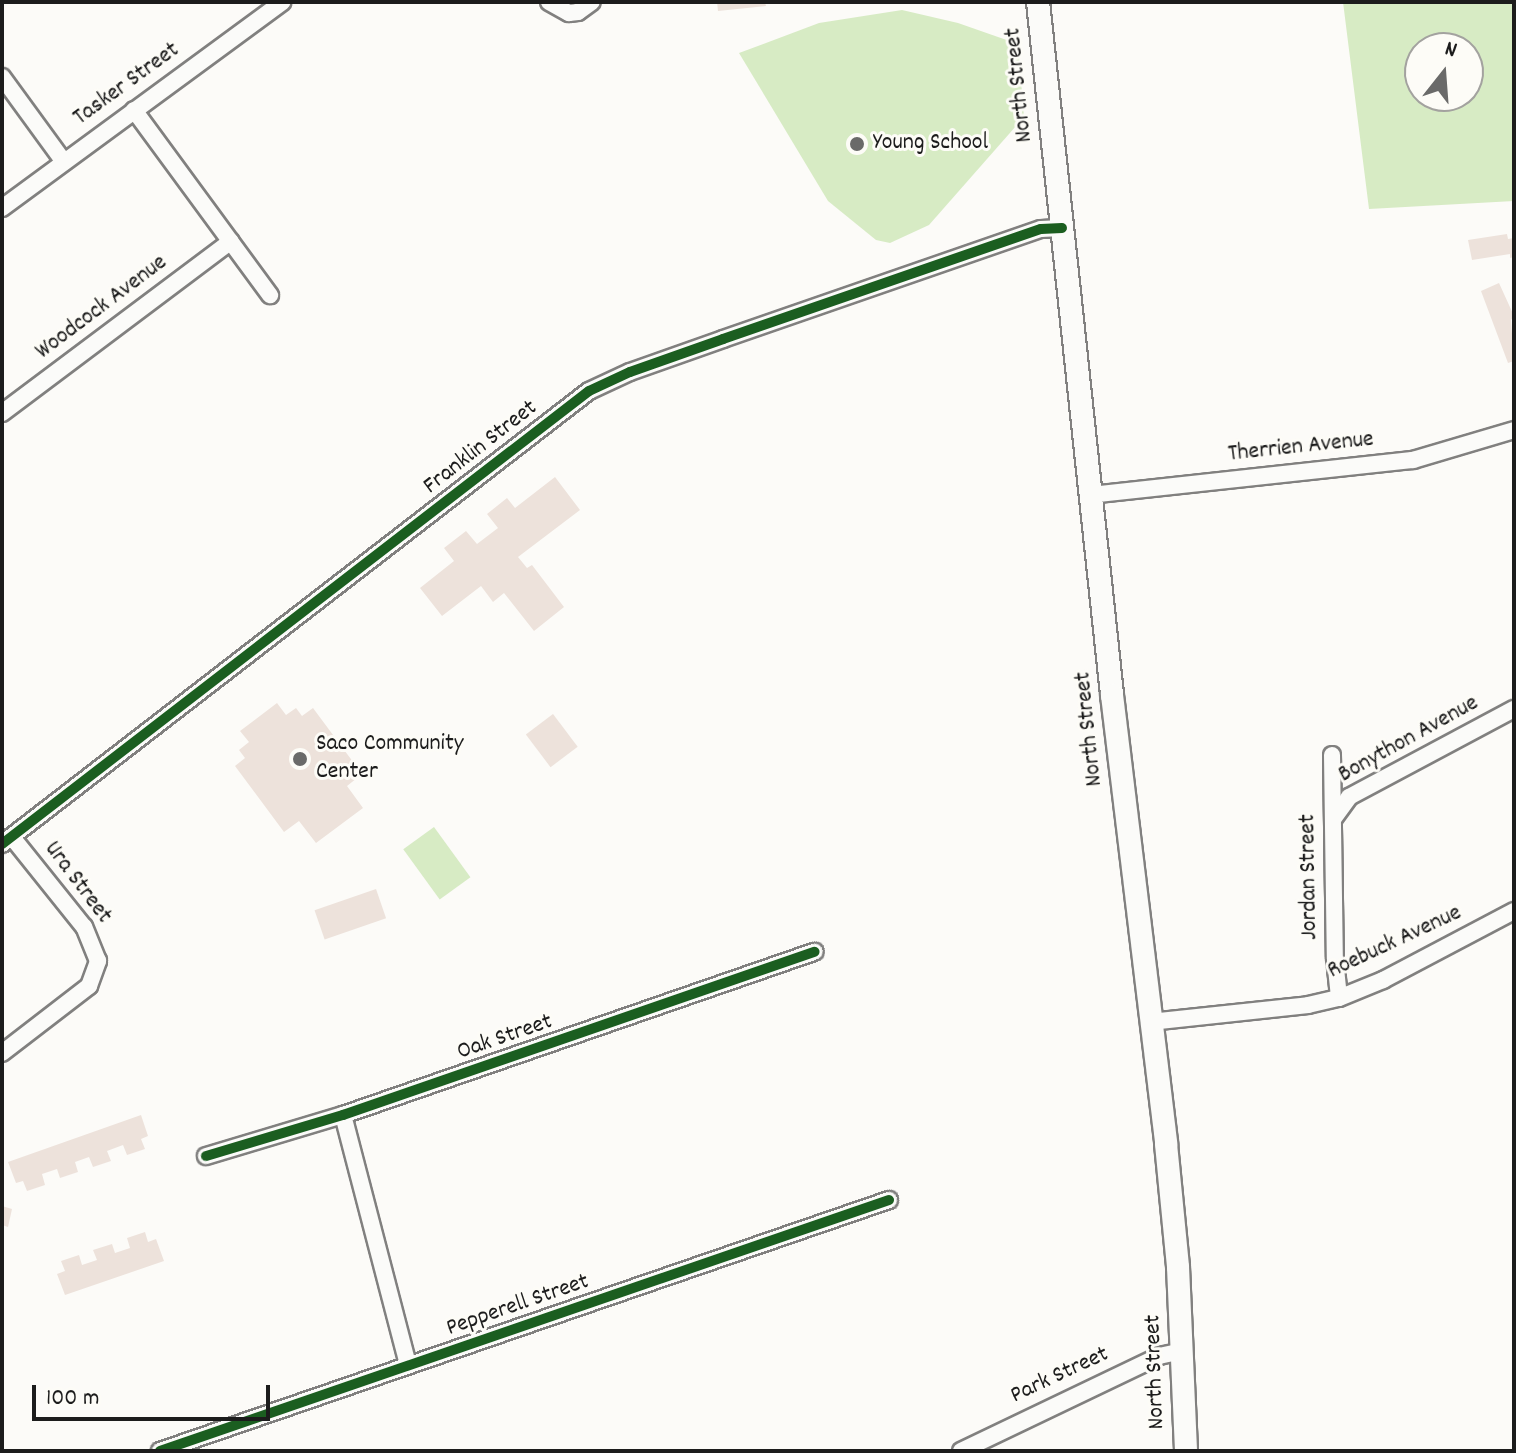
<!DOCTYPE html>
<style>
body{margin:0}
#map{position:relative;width:1516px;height:1453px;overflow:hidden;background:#fcfbf8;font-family:Dekko,sans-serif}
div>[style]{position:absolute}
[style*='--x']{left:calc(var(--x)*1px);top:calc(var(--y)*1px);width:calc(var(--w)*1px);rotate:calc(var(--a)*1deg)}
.green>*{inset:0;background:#d7ebc4;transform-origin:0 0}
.building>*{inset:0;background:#ede2db;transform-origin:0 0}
.roads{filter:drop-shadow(2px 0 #81807f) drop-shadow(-2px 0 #81807f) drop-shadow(0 2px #81807f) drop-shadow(0 -2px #81807f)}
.street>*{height:16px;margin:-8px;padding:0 8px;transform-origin:8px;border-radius:8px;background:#fbfbf9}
.secondary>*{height:22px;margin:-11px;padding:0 11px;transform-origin:11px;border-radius:11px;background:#fbfbf9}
.cycleway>*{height:10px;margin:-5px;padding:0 5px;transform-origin:5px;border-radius:5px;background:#1b5e20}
.dots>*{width:22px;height:22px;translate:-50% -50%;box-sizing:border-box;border:4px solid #fdfcf7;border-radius:50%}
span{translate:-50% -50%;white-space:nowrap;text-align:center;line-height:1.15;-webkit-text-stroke:6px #fdfcf7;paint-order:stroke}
.street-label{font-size:24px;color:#1c1c1c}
.poi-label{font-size:24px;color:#1c1c1c}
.left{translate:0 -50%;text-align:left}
.frame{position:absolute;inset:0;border:4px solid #1c1c1c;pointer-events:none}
.north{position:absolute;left:1404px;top:32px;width:80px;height:80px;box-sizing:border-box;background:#fdfcf7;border:2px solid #a3a29f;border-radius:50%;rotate:17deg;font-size:22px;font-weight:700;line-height:32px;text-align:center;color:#1c1c1c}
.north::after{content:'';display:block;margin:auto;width:28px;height:36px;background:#6a6a69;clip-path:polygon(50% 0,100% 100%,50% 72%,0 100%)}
.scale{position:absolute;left:32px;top:1385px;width:238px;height:36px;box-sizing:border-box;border:4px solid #1c1c1c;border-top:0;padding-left:10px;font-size:24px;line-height:28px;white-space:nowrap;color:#1c1c1c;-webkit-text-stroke:6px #fdfcf7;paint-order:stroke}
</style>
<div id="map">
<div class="green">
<i style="clip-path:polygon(evenodd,1343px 2px,1514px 2px,1514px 201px,1369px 209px,1343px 2px,1420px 48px,1468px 48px,1468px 96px,1420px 96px,1420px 48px)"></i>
<i style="clip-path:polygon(902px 10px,958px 23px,1018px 44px,1024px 117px,929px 225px,890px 243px,876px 240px,828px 201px,739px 53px,819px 23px)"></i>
<i style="left:434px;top:827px;width:62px;height:38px;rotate:54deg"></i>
</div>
<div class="building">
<i style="clip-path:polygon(717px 2px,765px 2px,766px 6px,718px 11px)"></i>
<i style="clip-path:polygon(1507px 234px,1508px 239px,1514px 238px,1514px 257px,1510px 258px,1510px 254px,1472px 260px,1468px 240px)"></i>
<i style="clip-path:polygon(1499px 283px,1514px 316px,1511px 320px,1514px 361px,1508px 363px,1481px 291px)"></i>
<i style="clip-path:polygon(555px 477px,580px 510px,518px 557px,527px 568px,532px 565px,564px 607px,534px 631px,504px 593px,493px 602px,481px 586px,442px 616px,420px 588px,454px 561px,444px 548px,466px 531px,477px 544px,498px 528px,487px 514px,507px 498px,515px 508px)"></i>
<i style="clip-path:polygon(277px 703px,286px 715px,296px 708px,302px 716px,313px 708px,362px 774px,347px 786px,363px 808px,316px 843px,299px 821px,284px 832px,235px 766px,245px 758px,239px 750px,249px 742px,240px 731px)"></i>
<i style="left:553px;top:714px;width:41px;height:34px;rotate:53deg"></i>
<i style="left:376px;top:889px;width:31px;height:65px;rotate:71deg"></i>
<i style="clip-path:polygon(141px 1115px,148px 1136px,141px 1139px,145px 1149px,127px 1155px,123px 1145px,107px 1151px,111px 1161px,93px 1167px,89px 1157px,75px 1162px,78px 1172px,60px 1178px,57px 1169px,42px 1174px,45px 1185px,27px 1191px,23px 1181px,16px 1183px,8px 1162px)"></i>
<i style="clip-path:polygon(2px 1206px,12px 1209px,8px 1227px,2px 1225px)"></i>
<i style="clip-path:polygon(145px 1232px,148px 1242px,156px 1239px,164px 1261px,65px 1295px,57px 1274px,65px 1271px,61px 1261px,79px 1255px,82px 1265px,97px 1260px,93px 1250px,112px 1244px,115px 1253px,130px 1248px,127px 1238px)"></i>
</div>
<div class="roads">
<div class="street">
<i style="--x:549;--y:2;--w:23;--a:29"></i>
<i style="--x:569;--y:13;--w:9;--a:-6"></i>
<i style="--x:578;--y:12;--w:17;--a:-36"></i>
<i style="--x:2;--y:77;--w:105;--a:53.9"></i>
<i style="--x:134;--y:110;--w:230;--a:53.7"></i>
<i style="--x:2;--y:208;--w:348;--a:-36.3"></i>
<i style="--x:2;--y:413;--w:286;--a:-36.9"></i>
<i style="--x:1090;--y:495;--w:325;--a:-6.2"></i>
<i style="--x:1413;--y:460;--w:105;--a:-16.5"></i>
<i style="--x:1332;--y:755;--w:204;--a:89.2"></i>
<i style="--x:1335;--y:959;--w:39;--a:84"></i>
<i style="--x:1334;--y:818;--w:26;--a:-54"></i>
<i style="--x:1349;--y:797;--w:187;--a:-28.1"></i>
<i style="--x:2;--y:844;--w:741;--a:-37.66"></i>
<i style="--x:589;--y:391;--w:45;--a:-24.9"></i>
<i style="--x:630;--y:372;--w:99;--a:-19.5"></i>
<i style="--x:723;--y:339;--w:336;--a:-19.1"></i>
<i style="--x:1041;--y:229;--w:21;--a:-3"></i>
<i style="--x:1150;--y:1022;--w:159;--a:-6.1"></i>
<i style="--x:1308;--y:1005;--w:32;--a:-13"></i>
<i style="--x:1339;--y:998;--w:48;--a:-22.2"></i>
<i style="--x:1383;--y:980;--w:148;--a:-27.8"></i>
<i style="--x:2;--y:1053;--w:110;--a:-37.6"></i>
<i style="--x:89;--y:986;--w:27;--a:-70"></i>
<i style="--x:98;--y:961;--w:37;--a:-112"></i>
<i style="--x:84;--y:927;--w:115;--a:-128.7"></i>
<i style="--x:343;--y:1115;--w:258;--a:75.4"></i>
<i style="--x:206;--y:1156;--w:143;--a:-16.7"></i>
<i style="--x:343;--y:1115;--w:499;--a:-19.1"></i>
<i style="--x:160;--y:1451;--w:771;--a:-19"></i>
<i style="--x:961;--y:1451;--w:220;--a:-25.6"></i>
<i style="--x:1159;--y:1356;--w:24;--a:-12"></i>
</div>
<div class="secondary">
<i style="--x:1038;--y:2;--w:697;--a:83.9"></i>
<i style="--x:1112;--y:695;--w:452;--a:83.1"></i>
<i style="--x:1166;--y:1144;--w:124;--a:84.4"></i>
<i style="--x:1178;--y:1267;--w:184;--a:87.5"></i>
</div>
</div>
<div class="cycleway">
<i style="--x:2;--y:844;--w:741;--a:-37.66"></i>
<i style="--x:589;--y:391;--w:45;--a:-24.9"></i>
<i style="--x:630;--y:372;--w:99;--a:-19.5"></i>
<i style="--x:723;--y:339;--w:336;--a:-19.1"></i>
<i style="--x:1041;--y:229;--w:21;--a:-3"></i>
<i style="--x:206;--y:1156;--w:143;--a:-16.7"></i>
<i style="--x:343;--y:1115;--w:499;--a:-19.1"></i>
<i style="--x:160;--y:1451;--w:771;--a:-19"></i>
</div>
<div class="dots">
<i style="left:857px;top:144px;background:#6a6a69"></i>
<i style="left:300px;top:759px;background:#6a6a69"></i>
</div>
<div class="street-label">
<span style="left:127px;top:85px;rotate:-36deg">Tasker Street</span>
<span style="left:1020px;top:85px;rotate:-96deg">North Street</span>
<span style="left:102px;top:308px;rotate:-37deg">Woodcock Avenue</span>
<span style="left:481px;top:448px;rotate:-38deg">Franklin Street</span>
<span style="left:1301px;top:448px;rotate:-6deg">Therrien Avenue</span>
<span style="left:1090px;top:729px;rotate:-96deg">North Street</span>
<span style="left:1409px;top:740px;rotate:-29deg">Bonython Avenue</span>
<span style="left:1310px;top:877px;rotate:-91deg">Jordan Street</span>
<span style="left:77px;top:883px;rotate:53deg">Ura Street</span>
<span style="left:1395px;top:943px;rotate:-25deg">Roebuck Avenue</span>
<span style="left:505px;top:1038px;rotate:-19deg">Oak Street</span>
<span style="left:518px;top:1306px;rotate:-19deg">Pepperell Street</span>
<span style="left:1156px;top:1372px;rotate:-92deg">North Street</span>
<span style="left:1060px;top:1376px;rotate:-25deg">Park Street</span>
</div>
<div class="poi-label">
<span class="left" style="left:873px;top:144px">Young School</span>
<span class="left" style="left:316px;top:759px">Saco Community<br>Center</span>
</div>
<div class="frame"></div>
<div class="north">N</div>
<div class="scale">100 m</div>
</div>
